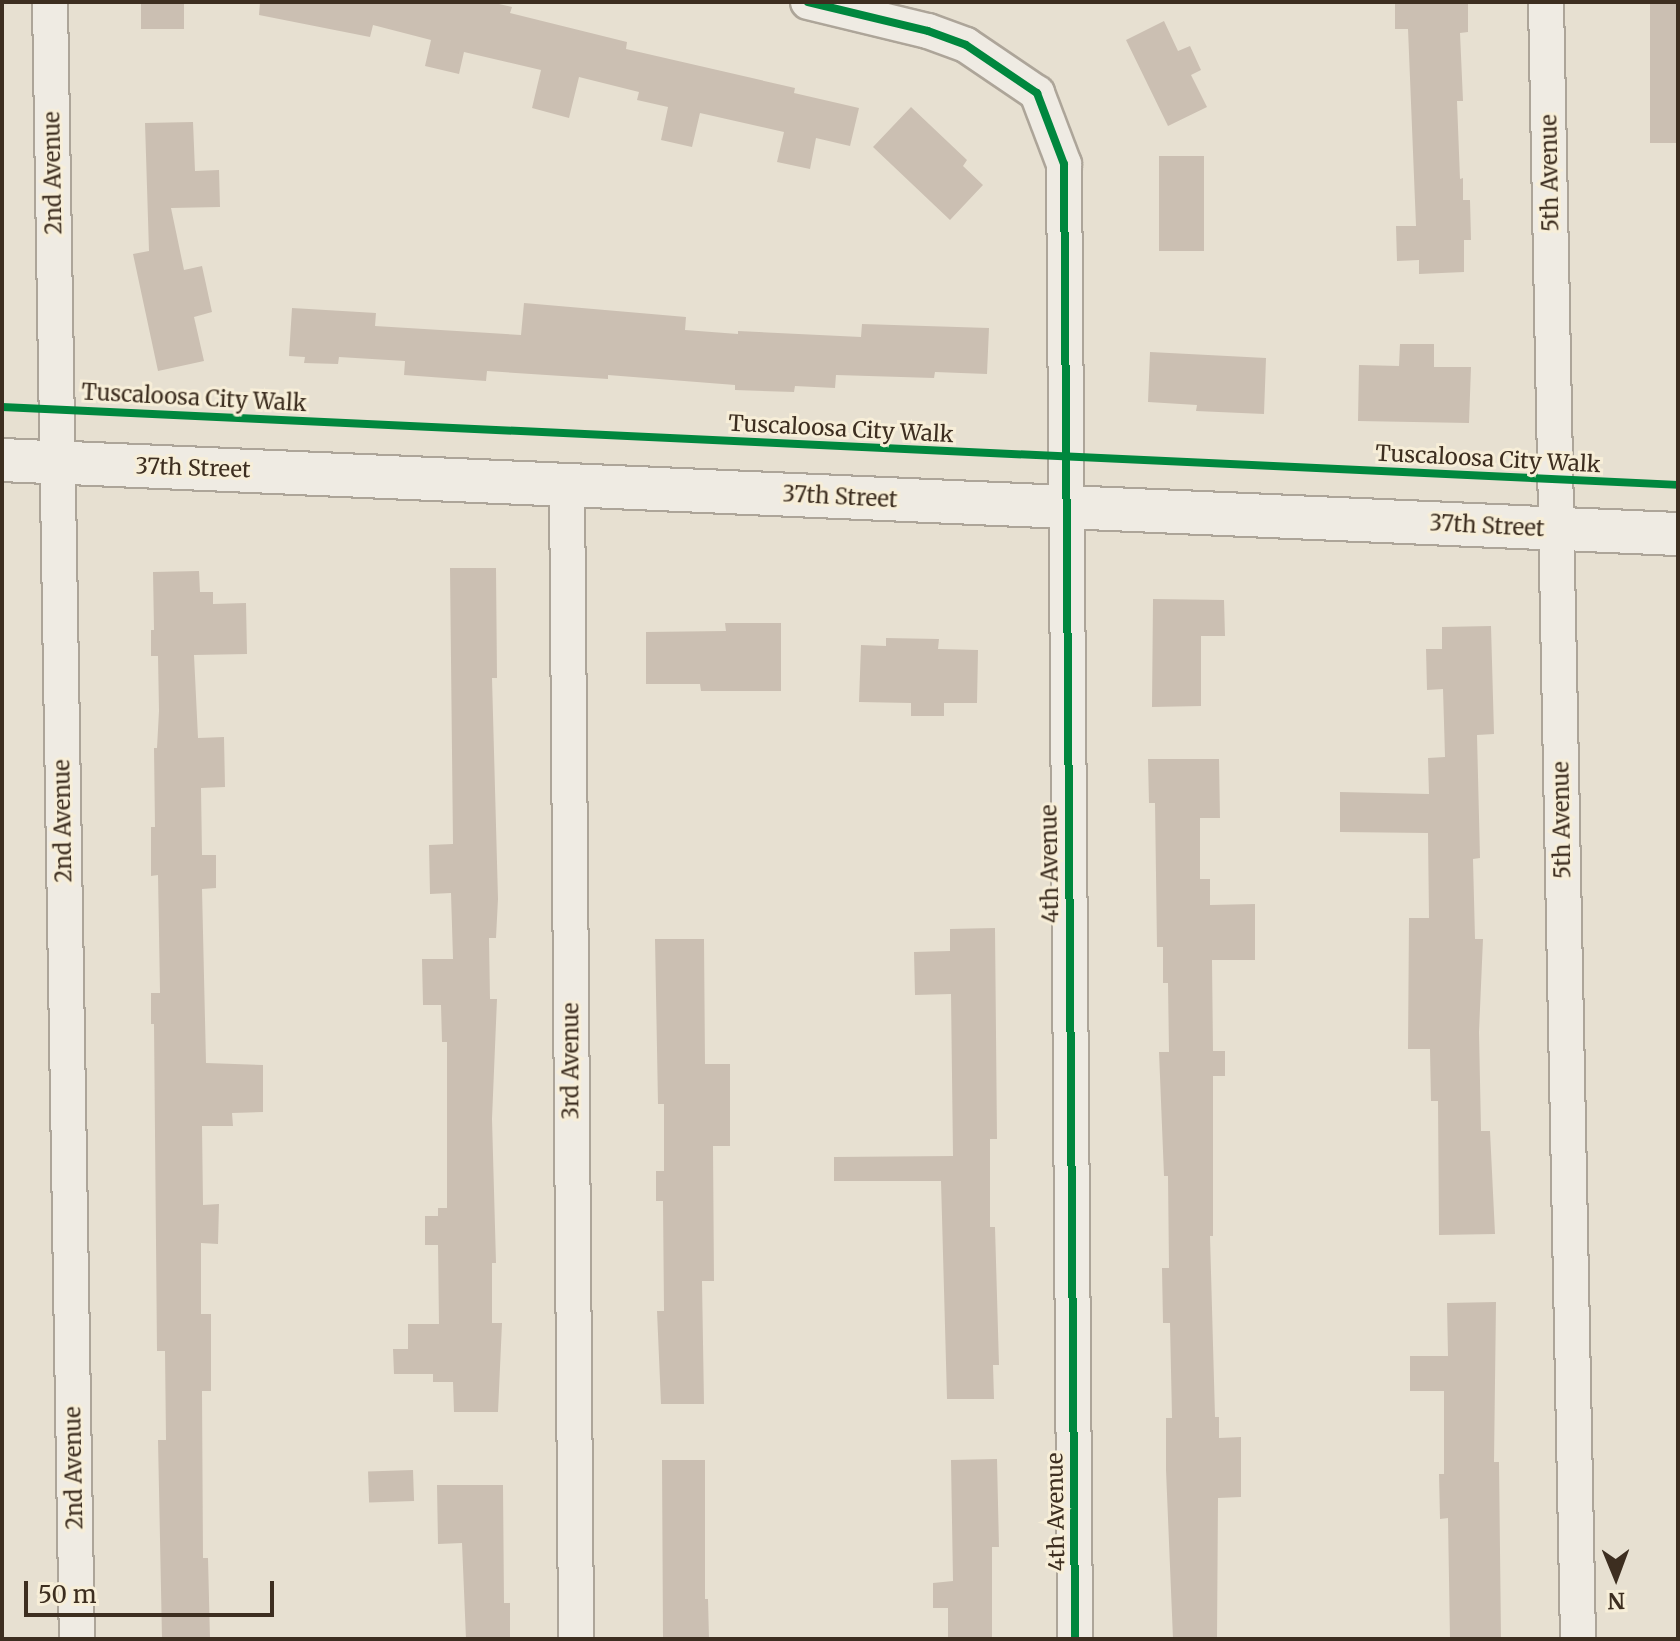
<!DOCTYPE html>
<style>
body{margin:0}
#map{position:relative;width:1680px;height:1641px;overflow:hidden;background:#e7e0d1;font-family:Merriweather,serif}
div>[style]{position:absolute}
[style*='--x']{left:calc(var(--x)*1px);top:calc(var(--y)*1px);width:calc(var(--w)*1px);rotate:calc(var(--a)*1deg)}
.building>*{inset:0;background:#cbbfb2;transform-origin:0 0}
.roads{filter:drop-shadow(2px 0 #ada599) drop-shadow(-2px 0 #ada599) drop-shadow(0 2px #ada599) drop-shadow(0 -2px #ada599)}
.minor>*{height:34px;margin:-17px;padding:0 17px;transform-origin:17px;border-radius:17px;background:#efebe3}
.tertiary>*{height:42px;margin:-21px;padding:0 21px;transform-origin:21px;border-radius:21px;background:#efebe3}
.cycleway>*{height:8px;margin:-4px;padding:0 4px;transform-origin:4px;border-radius:4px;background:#00873e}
span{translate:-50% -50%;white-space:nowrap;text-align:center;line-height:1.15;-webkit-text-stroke:6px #f7eed8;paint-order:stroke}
.street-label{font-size:22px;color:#3d2e20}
.frame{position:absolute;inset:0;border:4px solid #3d2e20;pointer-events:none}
.north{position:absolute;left:1576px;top:1537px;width:80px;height:80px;-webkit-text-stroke:6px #f7eed8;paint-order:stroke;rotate:179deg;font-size:22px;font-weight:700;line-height:32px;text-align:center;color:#3d2e20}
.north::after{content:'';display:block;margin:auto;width:28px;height:36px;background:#3d2e20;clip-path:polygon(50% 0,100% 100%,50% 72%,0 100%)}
.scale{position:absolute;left:24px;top:1581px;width:250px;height:36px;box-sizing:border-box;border:4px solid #3d2e20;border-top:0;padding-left:10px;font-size:24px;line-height:28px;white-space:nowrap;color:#3d2e20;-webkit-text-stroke:6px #f7eed8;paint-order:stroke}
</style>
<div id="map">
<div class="building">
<i style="left:141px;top:2px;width:43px;height:27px"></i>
<i style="clip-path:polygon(260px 2px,490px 2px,512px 7px,510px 13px,627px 42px,626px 49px,795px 88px,794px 93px,859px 108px,850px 146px,816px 138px,810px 169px,777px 162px,784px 132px,700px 113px,692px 147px,661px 140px,668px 107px,637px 100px,639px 92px,579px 77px,569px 118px,532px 108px,541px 70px,464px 52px,459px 74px,425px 66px,431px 40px,373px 25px,370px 37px,259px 15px)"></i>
<i style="clip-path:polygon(1395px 2px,1468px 2px,1468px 32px,1460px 33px,1463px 101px,1457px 101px,1460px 179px,1463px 178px,1463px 200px,1470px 200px,1471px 240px,1464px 240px,1464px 272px,1419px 274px,1419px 260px,1397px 261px,1396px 226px,1416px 226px,1408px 29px,1395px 29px)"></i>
<i style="left:1650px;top:2px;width:28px;height:141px"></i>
<i style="clip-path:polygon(1164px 21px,1178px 51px,1190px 46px,1201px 70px,1191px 75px,1207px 107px,1168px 126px,1126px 40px)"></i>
<i style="clip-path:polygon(911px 107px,967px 160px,963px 166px,983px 185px,950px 220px,873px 147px)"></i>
<i style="clip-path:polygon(193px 122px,195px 171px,219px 170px,220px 207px,171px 208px,184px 270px,202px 266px,212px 312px,194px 317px,204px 361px,158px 371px,133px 254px,149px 251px,145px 123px)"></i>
<i style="left:1159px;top:156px;width:45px;height:95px"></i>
<i style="clip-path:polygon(524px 303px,686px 317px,685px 330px,738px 334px,738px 331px,861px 337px,862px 324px,989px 328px,987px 374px,935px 372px,934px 378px,836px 375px,835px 388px,795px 386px,794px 392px,735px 390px,735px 385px,608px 375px,608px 379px,487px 371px,486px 381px,404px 375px,405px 361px,339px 357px,338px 364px,304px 363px,305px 357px,289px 356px,292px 308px,376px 313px,375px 326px,521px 335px)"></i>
<i style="clip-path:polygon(1400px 344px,1434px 344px,1434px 367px,1471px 367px,1469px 423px,1358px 421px,1359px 365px,1399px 366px)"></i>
<i style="clip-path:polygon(1150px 352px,1266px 358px,1264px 414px,1196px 411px,1197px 405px,1148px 402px)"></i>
<i style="clip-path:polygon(450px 568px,496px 568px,497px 678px,492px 678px,498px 899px,496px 938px,489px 938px,490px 999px,497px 999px,492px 1119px,496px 1263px,492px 1263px,492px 1323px,502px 1323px,498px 1412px,454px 1412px,453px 1382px,433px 1382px,433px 1374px,394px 1374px,393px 1349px,408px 1349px,408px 1324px,439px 1324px,438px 1245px,425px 1245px,425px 1216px,438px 1216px,438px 1208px,447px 1208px,447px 1042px,442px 1042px,441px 1005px,423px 1005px,422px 959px,453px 959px,451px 893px,430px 894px,429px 845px,453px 844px)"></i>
<i style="clip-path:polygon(199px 571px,200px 592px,213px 592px,213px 604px,246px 603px,247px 654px,194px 655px,198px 738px,224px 737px,225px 787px,201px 788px,202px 855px,216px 855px,216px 888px,202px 889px,206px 1063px,263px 1065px,263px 1112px,232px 1113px,233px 1126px,202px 1126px,203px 1205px,219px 1204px,218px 1244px,201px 1243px,201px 1314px,211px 1314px,211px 1391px,202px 1391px,203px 1558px,208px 1558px,210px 1639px,162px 1639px,158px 1440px,166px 1440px,165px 1351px,157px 1351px,154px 1024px,151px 1024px,151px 993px,160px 993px,158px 875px,151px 876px,151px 827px,155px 827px,154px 748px,157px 748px,159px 711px,158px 656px,151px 656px,151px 630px,154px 630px,153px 572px)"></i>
<i style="clip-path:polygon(1153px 599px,1224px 600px,1225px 636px,1201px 636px,1201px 706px,1152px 707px)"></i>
<i style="clip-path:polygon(725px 623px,781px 623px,781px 691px,701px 691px,700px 684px,646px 684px,646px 632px,726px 631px)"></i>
<i style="clip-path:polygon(1491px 626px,1494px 734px,1477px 735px,1480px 858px,1473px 859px,1475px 939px,1483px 939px,1479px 1032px,1481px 1131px,1490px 1131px,1495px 1234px,1439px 1235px,1438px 1101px,1431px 1101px,1430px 1049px,1408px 1049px,1409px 918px,1429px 918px,1428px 833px,1340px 832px,1340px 792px,1429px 794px,1428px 758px,1445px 757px,1443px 689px,1427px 690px,1426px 649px,1442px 649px,1442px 627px)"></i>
<i style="clip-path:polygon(886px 638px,939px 639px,938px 649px,978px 650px,977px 703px,944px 703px,944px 716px,911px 716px,911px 703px,859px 702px,861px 645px,886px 646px)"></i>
<i style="clip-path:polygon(1148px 759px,1219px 759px,1220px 818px,1200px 818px,1200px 879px,1210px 879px,1210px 905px,1255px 904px,1255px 960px,1212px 960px,1213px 1051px,1225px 1051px,1225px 1076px,1213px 1076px,1213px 1236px,1210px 1236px,1215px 1417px,1219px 1417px,1219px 1438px,1241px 1437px,1241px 1497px,1218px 1498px,1217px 1639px,1173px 1639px,1166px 1470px,1166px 1418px,1172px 1418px,1170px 1323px,1163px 1323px,1162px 1268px,1169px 1268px,1168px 1176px,1164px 1176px,1159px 1052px,1169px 1052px,1168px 983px,1163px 983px,1163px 947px,1157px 947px,1155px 803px,1149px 803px)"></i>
<i style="clip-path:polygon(995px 928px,997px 1139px,990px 1139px,990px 1227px,995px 1227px,999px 1365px,993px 1365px,994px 1399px,947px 1399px,941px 1181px,834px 1181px,834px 1157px,953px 1156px,951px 994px,915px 995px,914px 952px,950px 951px,950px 929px)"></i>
<i style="clip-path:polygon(655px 939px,704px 939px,705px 1064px,730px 1064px,730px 1146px,713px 1146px,714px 1281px,702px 1281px,704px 1404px,661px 1404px,657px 1311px,664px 1311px,663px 1201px,656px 1201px,656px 1171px,664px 1171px,664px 1104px,658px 1104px)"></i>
<i style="clip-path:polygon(1496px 1302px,1494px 1462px,1499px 1462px,1501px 1639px,1450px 1639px,1448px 1518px,1440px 1519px,1439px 1474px,1444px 1474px,1444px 1391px,1410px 1391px,1410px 1356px,1448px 1356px,1447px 1303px)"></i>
<i style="clip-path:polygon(997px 1459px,999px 1547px,992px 1547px,992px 1639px,948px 1639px,948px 1608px,933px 1608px,933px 1583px,953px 1581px,951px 1460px)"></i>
<i style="clip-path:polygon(662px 1460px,705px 1460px,705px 1599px,708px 1599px,709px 1639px,663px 1639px)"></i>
<i style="left:413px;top:1470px;width:31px;height:45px;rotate:88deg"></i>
<i style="clip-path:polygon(437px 1485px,503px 1485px,504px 1603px,510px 1603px,510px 1639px,466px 1639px,462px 1543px,438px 1544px)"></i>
</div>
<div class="roads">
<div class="minor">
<i style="--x:50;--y:2;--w:1637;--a:89.06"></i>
<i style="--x:808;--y:2;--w:123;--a:13.6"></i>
<i style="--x:928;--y:31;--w:40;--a:20.2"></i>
<i style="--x:966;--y:45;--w:86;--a:34.1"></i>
<i style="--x:1037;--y:93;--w:76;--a:69.2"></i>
<i style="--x:1064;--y:164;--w:1475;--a:89.57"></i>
<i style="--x:1546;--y:2;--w:1637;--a:88.88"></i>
<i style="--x:567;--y:483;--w:1156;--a:89.55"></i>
</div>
<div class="tertiary">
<i style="--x:2;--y:460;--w:1678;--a:2.53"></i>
</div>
</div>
<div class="cycleway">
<i style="--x:808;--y:2;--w:123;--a:13.6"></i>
<i style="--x:928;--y:31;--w:40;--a:20.2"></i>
<i style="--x:966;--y:45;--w:86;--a:34.1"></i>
<i style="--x:1037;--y:93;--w:76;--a:69.2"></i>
<i style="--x:1064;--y:164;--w:1475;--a:89.57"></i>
<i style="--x:2;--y:407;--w:1678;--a:2.66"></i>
</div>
<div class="street-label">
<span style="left:53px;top:173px;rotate:-91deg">2nd Avenue</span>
<span style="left:1550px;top:173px;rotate:-91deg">5th Avenue</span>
<span style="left:194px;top:398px;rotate:3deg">Tuscaloosa City Walk</span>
<span style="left:841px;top:429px;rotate:3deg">Tuscaloosa City Walk</span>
<span style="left:1488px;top:459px;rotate:3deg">Tuscaloosa City Walk</span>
<span style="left:193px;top:468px;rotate:2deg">37th Street</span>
<span style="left:840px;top:497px;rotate:3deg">37th Street</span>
<span style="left:1487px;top:526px;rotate:3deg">37th Street</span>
<span style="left:1562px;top:820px;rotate:-91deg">5th Avenue</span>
<span style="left:63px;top:821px;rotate:-91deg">2nd Avenue</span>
<span style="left:1050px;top:864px;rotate:-91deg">4th Avenue</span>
<span style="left:571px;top:1061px;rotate:-90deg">3rd Avenue</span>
<span style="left:74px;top:1468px;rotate:-91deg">2nd Avenue</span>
<span style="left:1056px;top:1512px;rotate:-91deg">4th Avenue</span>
</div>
<div class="frame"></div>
<div class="north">N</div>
<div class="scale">50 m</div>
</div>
